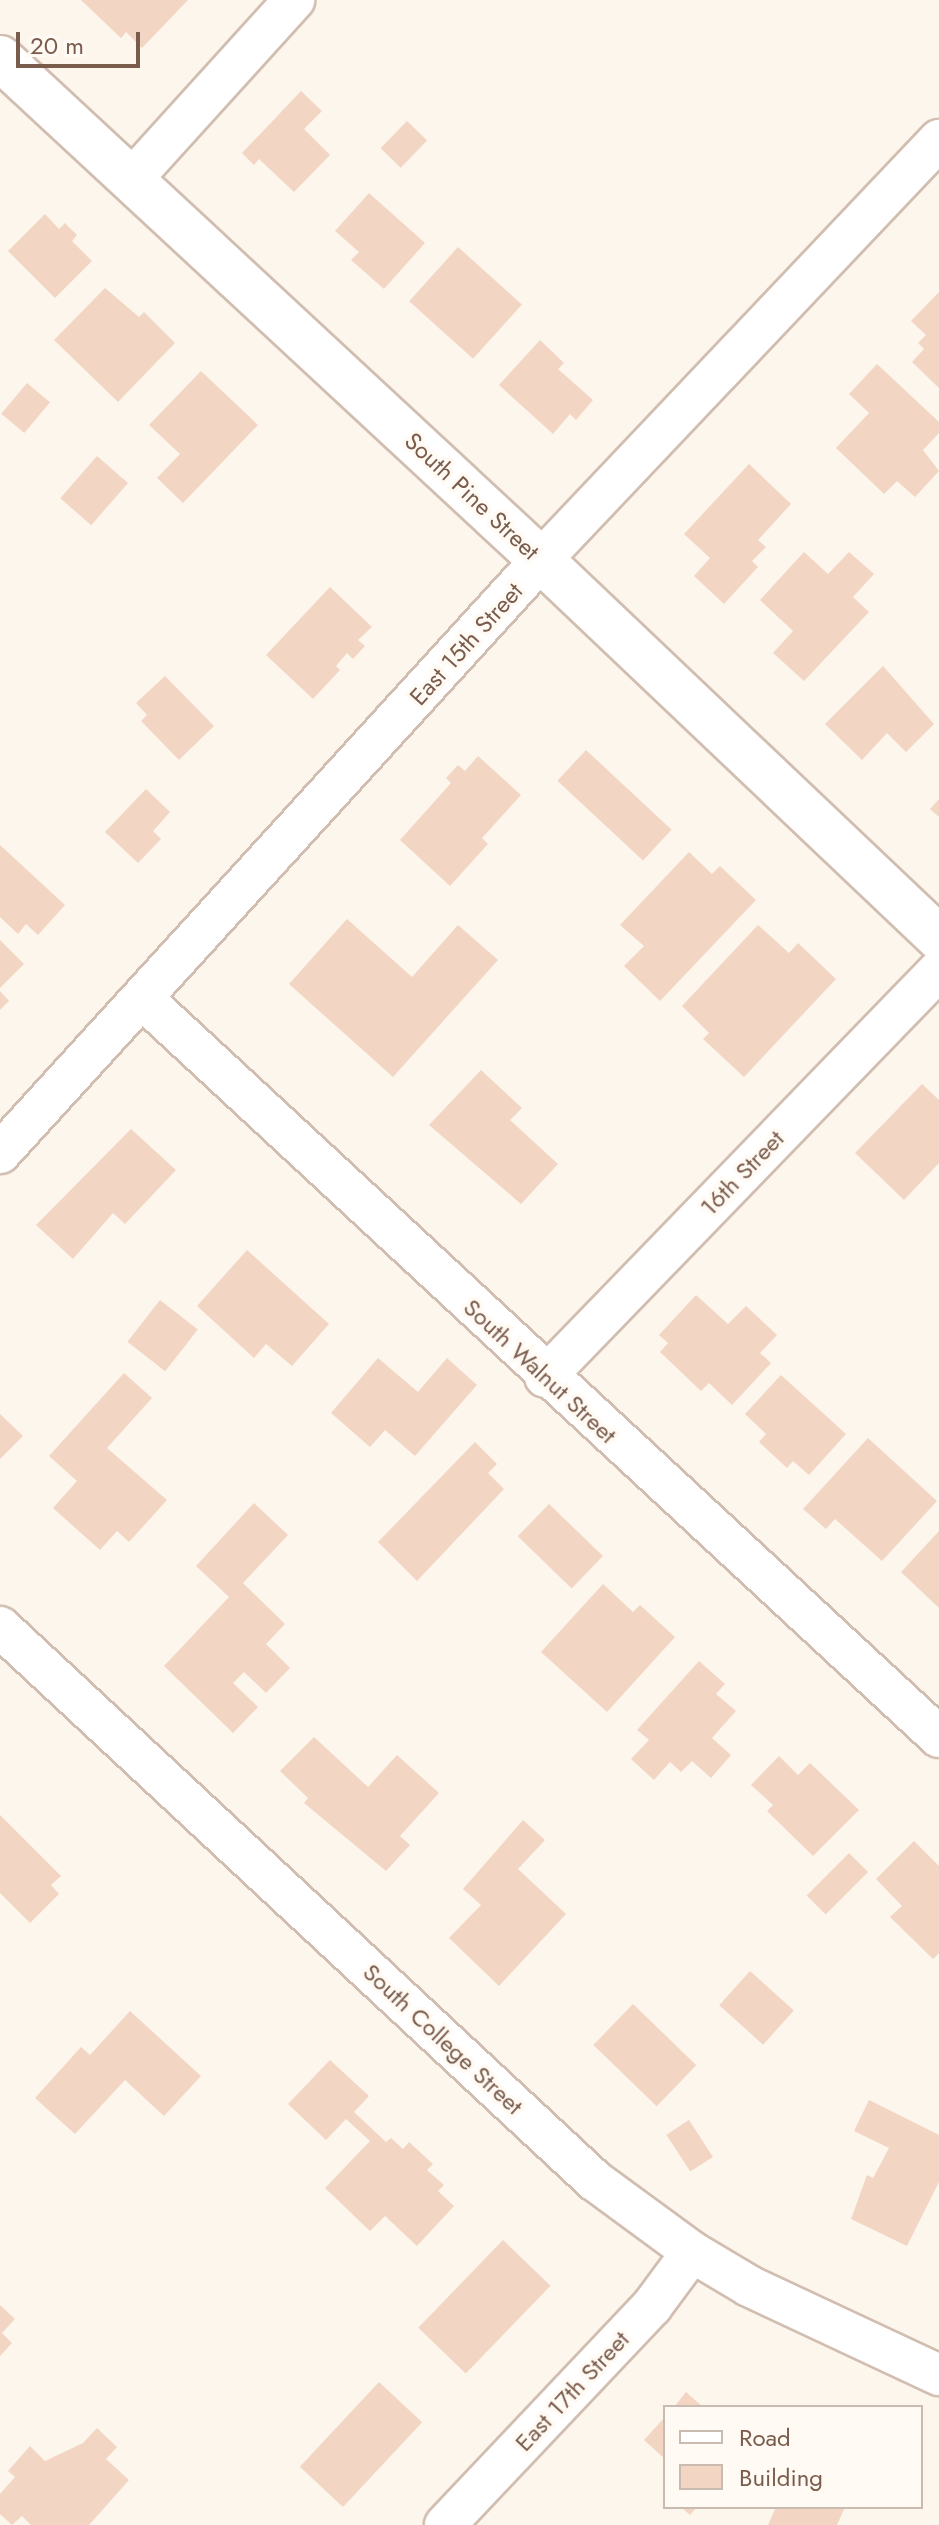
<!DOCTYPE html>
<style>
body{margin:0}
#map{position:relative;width:939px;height:2525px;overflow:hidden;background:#fdf6ec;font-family:Jost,sans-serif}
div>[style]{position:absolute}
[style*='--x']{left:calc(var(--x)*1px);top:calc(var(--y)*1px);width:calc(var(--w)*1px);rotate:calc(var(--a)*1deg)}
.building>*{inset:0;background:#f3d5c3;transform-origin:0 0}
.roads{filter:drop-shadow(2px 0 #d1beb0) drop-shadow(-2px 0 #d1beb0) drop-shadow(0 2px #d1beb0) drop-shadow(0 -2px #d1beb0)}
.street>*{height:40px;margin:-20px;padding:0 20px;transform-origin:20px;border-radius:20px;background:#fff}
.secondary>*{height:44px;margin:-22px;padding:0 22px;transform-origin:22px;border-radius:22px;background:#fff}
span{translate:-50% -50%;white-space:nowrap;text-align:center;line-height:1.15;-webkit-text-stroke:7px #fffaf3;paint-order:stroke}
.street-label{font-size:24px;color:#7a5c4d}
.legend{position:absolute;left:663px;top:2405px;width:260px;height:104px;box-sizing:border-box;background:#fffaf3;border:2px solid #cabbb1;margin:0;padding:10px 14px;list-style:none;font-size:24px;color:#7a5c4d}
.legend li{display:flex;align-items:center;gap:16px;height:40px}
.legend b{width:40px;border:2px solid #cabbb1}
.scale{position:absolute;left:16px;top:32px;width:124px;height:36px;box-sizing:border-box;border:4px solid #7a5c4d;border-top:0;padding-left:10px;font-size:24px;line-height:28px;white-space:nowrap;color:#7a5c4d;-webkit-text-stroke:6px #fffaf3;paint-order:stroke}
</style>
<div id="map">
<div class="building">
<i style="clip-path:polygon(81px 0,188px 0,142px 48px,126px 32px,121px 38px)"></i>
<i style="clip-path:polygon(301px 91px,322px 111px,304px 129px,330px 155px,294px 192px,259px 159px,254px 165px,242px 153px)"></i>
<i style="left:407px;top:121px;width:28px;height:38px;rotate:44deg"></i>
<i style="clip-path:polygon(369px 193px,425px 243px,384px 289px,351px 260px,359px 252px,335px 231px)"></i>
<i style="clip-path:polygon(45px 214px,59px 229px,65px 223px,77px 235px,72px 241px,92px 261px,55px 298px,8px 251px)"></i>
<i style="left:458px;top:247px;width:86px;height:73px;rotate:42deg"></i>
<i style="clip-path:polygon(105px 288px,139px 317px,144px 312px,175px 343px,118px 402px,54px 340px)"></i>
<i style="clip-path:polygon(939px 292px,939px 388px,912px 362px,924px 349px,918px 343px,926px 335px,911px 321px)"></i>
<i style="clip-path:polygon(540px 340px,564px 363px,558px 369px,593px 400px,576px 420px,570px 414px,553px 434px,499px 385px)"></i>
<i style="clip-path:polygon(877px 364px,939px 422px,939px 433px,923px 450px,939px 471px,915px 497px,897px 481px,884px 494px,836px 448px,869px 413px,849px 394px)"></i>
<i style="clip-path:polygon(201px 371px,258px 425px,183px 503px,157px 478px,180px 454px,149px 425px)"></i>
<i style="left:27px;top:383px;width:30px;height:40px;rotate:40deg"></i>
<i style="left:97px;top:456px;width:41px;height:56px;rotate:41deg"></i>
<i style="clip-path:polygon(749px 464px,791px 504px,758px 540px,766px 547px,752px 561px,758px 567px,724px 604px,694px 576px,710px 558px,684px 534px)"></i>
<i style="clip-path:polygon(804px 552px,828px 574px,849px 552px,874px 574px,853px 597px,869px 612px,804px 681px,773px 653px,793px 631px,760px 600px)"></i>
<i style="clip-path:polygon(330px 587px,372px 627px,358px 640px,365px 646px,353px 659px,347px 653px,336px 666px,340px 670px,313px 699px,266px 655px)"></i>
<i style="clip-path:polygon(883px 666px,934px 724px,906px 752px,887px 733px,862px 760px,825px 724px)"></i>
<i style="clip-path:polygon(165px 676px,214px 726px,179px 760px,141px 721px,147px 715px,136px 703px)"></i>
<i style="left:586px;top:750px;width:117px;height:42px;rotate:43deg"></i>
<i style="clip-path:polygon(478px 756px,521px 795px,482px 838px,488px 844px,450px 886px,400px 840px,451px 783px,446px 778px,458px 765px,465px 771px)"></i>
<i style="clip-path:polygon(146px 789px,170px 812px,153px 831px,161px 839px,138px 863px,105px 832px)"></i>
<i style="clip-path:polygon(939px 799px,939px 817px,930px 809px)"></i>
<i style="clip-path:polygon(0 845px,65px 905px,38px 935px,26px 924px,18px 934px,0 917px)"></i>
<i style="clip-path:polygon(689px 852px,712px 874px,720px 866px,756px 900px,660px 1001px,624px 966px,644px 946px,620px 925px)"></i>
<i style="clip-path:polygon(347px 919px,412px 977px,458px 925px,498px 960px,393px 1077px,289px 984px)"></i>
<i style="clip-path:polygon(758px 925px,789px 953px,798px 943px,836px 979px,744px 1077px,703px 1039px,709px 1033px,682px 1006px)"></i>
<i style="clip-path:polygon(0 940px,24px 964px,0 988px)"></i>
<i style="clip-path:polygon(0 991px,9px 1001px,0 1010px)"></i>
<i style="clip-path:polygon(481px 1070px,522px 1108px,510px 1120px,558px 1164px,521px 1204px,429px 1125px)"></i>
<i style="clip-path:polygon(922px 1084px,939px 1100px,939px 1163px,904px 1200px,855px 1153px)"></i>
<i style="clip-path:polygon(131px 1129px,176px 1170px,125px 1224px,113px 1213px,73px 1259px,36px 1225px)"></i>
<i style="clip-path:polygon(247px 1250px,329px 1324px,292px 1366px,266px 1344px,254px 1358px,197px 1306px)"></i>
<i style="clip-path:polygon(696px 1295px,728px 1324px,746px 1306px,777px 1335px,760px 1353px,771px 1363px,732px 1405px,709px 1383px,701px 1391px,660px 1352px,668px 1343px,659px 1335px)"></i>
<i style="left:160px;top:1300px;width:48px;height:53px;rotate:38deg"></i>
<i style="clip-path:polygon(378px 1358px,418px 1392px,447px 1358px,477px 1385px,415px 1456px,385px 1430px,370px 1447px,331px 1413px)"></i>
<i style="clip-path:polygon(124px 1373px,152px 1398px,107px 1448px,167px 1500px,129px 1542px,117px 1531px,100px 1550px,53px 1508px,77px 1481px,49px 1456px)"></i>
<i style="clip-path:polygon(781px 1375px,846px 1434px,809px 1475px,793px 1461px,787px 1468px,759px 1442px,766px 1434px,745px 1414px)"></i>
<i style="clip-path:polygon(0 1414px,23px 1436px,0 1459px)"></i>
<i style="clip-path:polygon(868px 1438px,937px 1501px,882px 1561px,835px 1519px,826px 1529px,803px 1509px)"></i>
<i style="clip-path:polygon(475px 1442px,497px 1464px,488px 1473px,504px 1489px,417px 1581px,378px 1542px)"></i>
<i style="clip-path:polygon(254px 1503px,288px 1535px,243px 1583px,285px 1624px,266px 1644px,290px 1668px,266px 1693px,244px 1672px,233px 1683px,258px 1707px,233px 1733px,164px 1666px,229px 1597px,196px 1566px)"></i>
<i style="left:549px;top:1504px;width:75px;height:45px;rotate:44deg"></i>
<i style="clip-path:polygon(939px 1531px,939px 1608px,901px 1572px)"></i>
<i style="clip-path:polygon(603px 1584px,633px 1612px,640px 1605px,675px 1637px,607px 1712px,541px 1652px)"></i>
<i style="clip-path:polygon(699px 1661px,725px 1684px,716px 1694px,736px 1711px,712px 1738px,731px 1755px,711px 1778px,692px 1761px,681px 1772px,670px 1762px,654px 1780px,631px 1759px,649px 1740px,637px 1730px)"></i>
<i style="clip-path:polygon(314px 1737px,368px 1787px,397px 1755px,439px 1793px,400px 1836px,410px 1845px,386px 1871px,304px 1803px,308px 1798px,280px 1771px)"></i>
<i style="clip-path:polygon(779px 1756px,798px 1775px,810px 1763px,859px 1810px,813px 1856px,767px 1811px,773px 1805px,751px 1785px)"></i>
<i style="clip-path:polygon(0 1815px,61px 1876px,51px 1885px,59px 1894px,30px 1923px,0 1893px)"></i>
<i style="clip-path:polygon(523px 1820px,545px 1840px,518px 1869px,566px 1914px,499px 1986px,449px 1938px,481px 1905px,463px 1889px)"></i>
<i style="clip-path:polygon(914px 1841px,939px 1866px,939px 1953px,933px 1959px,890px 1917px,902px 1906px,876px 1879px)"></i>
<i style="left:849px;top:1853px;width:27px;height:60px;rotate:45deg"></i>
<i style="left:750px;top:1971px;width:59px;height:46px;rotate:42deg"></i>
<i style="left:633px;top:2004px;width:88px;height:57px;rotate:44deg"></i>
<i style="clip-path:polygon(130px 2011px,201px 2076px,164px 2116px,125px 2080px,75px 2134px,35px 2098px,81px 2047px,90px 2055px)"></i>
<i style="clip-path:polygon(330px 2060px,369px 2096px,354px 2112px,386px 2142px,391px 2138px,403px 2149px,409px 2142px,433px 2164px,427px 2170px,444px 2185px,438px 2191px,454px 2206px,417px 2246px,385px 2216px,370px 2231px,325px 2188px,370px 2141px,346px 2119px,326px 2140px,288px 2104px)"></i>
<i style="clip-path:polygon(869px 2100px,939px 2135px,939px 2182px,907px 2246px,851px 2219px,867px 2175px,873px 2178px,889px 2148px,854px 2131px)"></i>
<i style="left:689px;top:2120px;width:44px;height:27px;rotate:57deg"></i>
<i style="left:503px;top:2240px;width:66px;height:122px;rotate:44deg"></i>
<i style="clip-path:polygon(0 2305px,15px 2319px,2px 2333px,12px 2343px,0 2356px)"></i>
<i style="left:379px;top:2382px;width:59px;height:116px;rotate:43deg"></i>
<i style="clip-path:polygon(686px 2392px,703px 2407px,674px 2407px)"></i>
<i style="clip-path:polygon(665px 2417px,665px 2459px,644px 2440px)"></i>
<i style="clip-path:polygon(97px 2428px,117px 2447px,106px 2459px,129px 2480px,89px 2525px,31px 2525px,22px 2516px,12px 2525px,0 2514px,0 2494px,15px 2477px,8px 2471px,30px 2446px,45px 2461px,83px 2443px)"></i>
<i style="clip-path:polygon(681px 2507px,697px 2507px,690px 2515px)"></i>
<i style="clip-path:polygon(776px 2507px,845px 2507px,837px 2525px,768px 2525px)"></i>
</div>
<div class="roads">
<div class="street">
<i style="--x:131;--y:180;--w:243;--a:-47.8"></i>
<i style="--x:144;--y:1000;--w:1084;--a:42.83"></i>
<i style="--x:0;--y:1153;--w:803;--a:-47.63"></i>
<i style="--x:541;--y:560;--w:579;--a:-46.54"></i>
<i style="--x:545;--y:1377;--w:566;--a:-45.93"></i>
<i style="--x:0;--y:1627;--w:812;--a:42.95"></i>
<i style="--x:594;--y:2180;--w:122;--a:36.3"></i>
<i style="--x:692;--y:2252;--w:66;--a:30.8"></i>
<i style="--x:749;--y:2286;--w:210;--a:25.1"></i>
<i style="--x:445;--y:2525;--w:301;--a:-46.6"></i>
<i style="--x:652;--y:2306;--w:67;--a:-53.5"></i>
</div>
<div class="secondary">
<i style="--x:0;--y:58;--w:738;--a:42.86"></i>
<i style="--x:541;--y:560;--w:549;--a:43.52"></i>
</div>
</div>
<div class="street-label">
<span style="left:472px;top:496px;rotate:43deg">South Pine Street</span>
<span style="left:466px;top:644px;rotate:-48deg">East 15th Street</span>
<span style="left:742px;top:1173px;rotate:-46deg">16th Street</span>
<span style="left:540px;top:1371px;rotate:43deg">South Walnut Street</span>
<span style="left:443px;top:2039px;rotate:43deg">South College Street</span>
<span style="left:572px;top:2391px;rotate:-47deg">East 17th Street</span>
</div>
<ul class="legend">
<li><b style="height:10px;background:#fff"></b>Road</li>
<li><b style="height:22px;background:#f3d5c3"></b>Building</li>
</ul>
<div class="scale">20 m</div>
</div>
